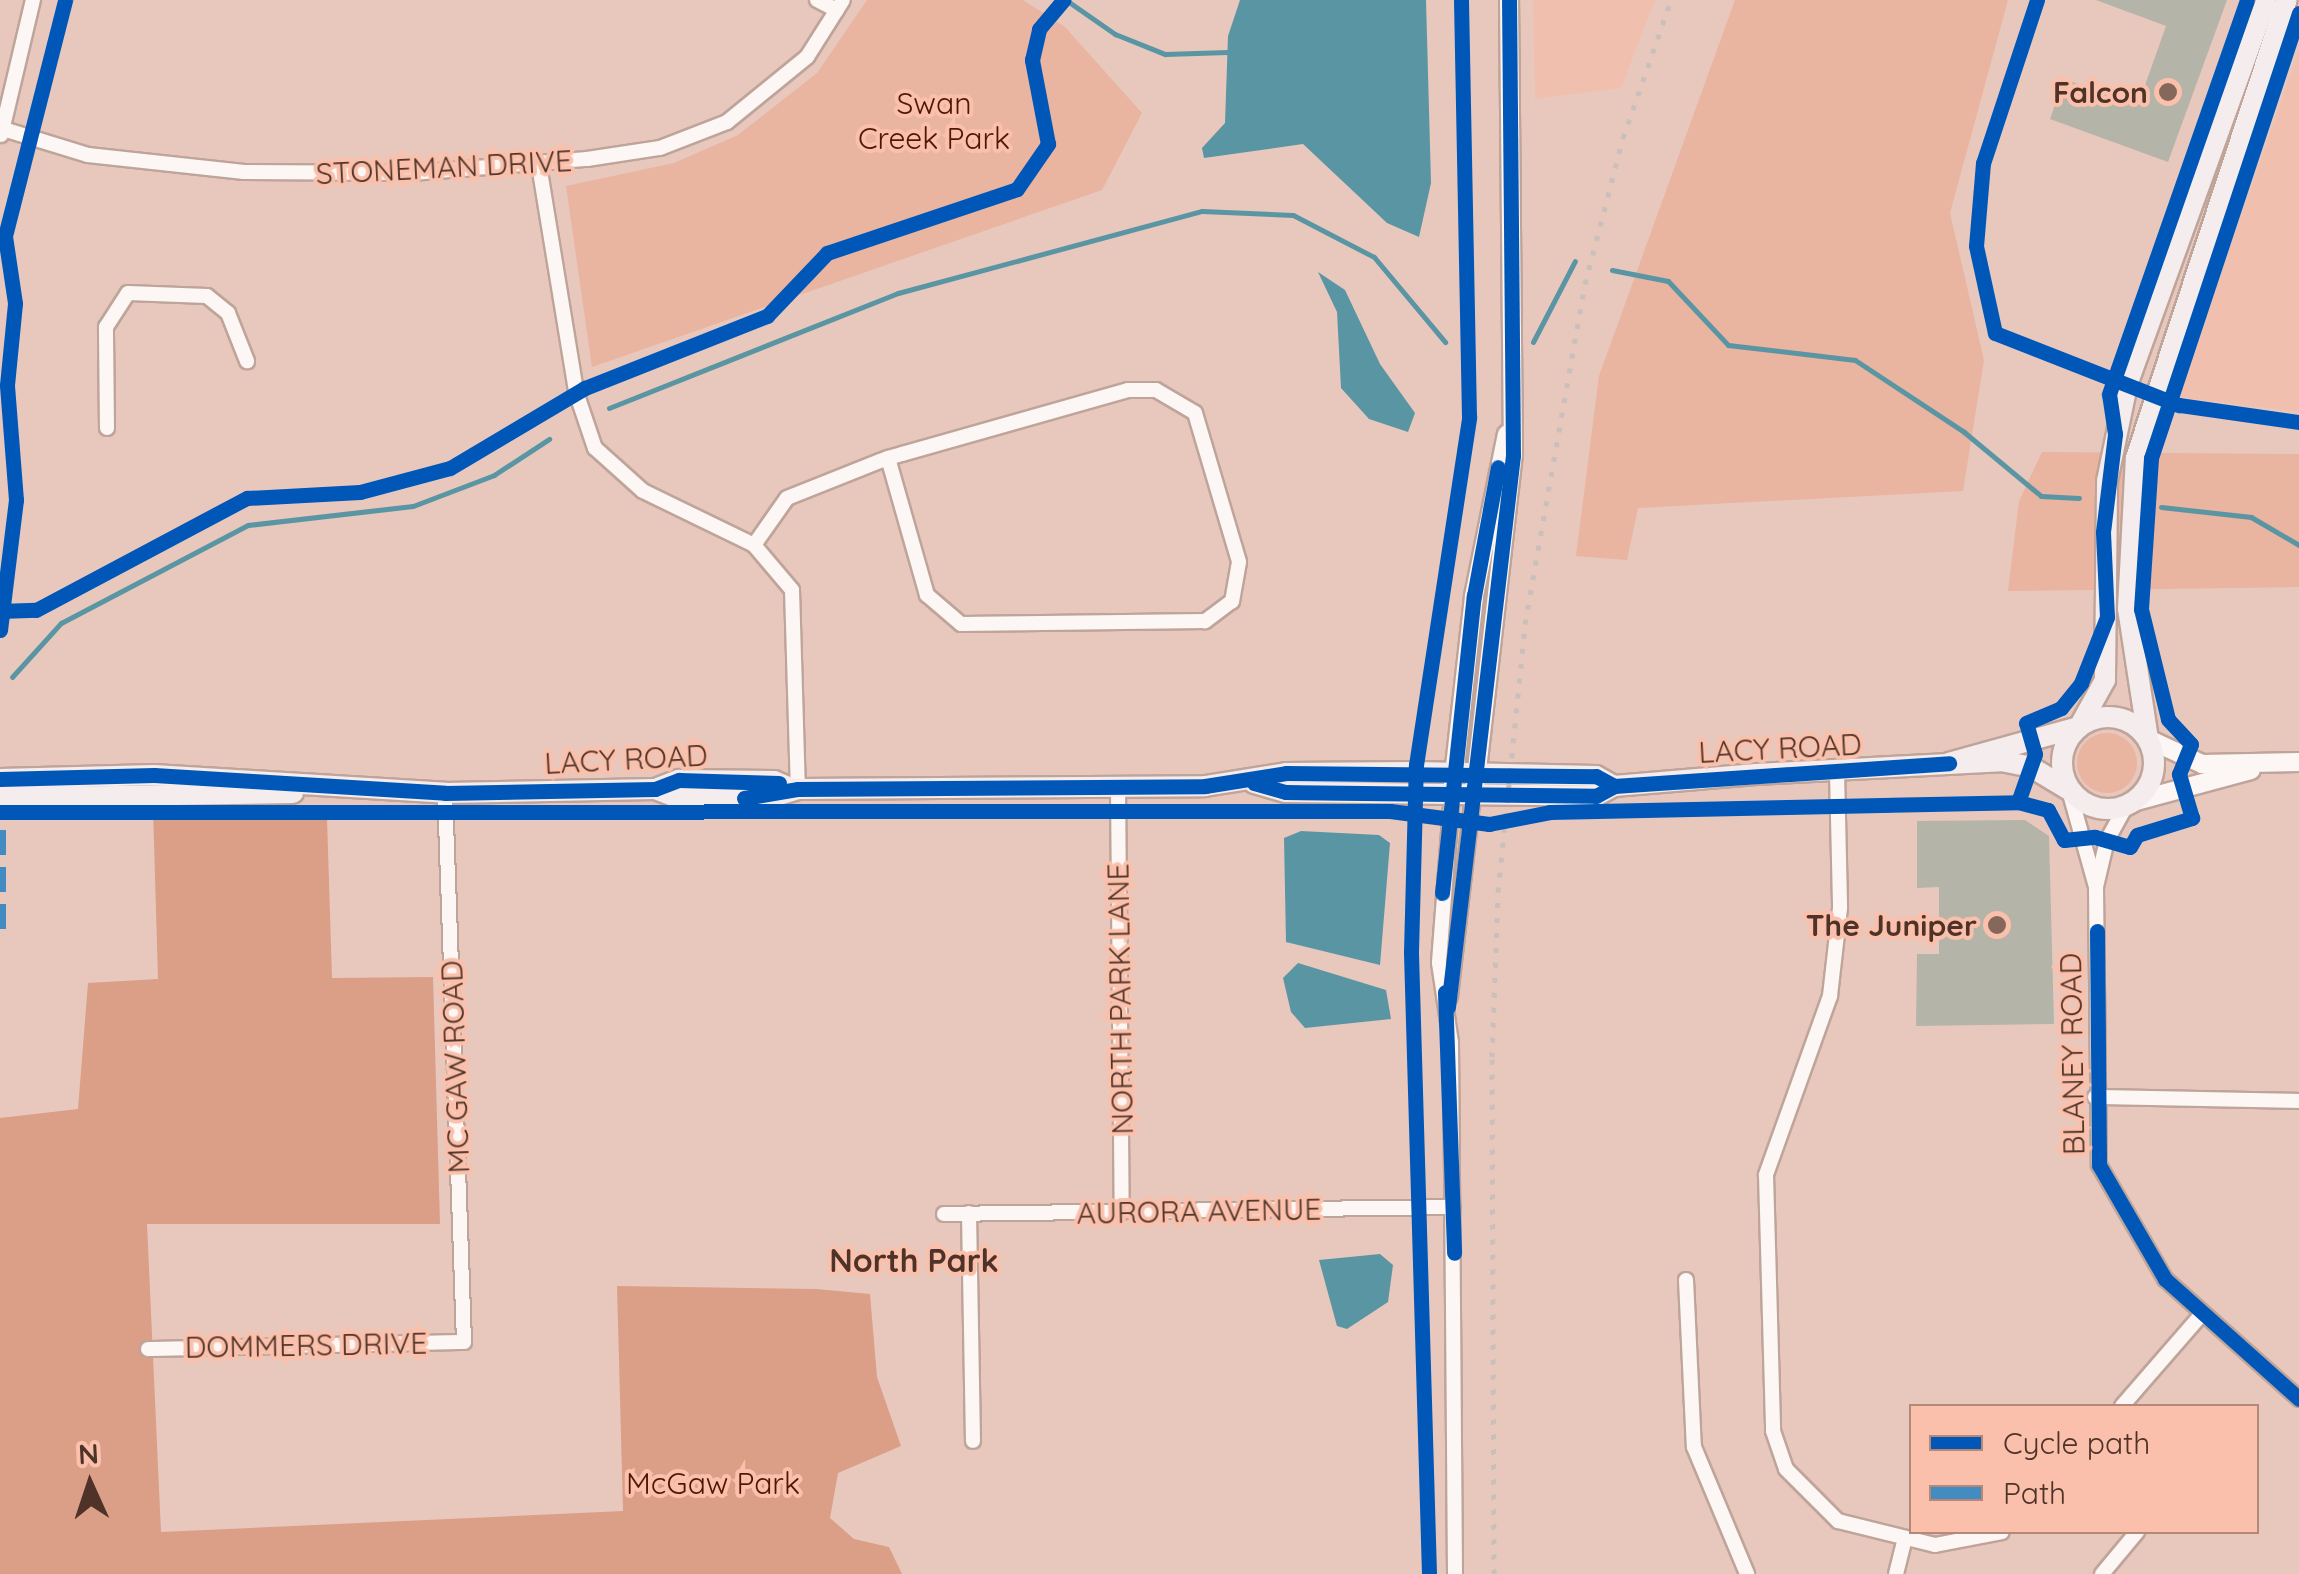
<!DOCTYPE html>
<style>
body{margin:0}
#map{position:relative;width:2299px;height:1574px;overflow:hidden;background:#e8c8bd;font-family:Quicksand,sans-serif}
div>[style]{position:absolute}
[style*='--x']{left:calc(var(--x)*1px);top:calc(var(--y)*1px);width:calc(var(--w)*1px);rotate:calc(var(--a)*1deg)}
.built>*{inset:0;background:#f0bfae}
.green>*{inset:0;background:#e9b4a0}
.round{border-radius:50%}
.forest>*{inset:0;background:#db9e87}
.water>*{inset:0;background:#5a95a4}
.stream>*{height:5px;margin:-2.5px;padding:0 2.5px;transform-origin:2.5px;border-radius:2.5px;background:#5a95a4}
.building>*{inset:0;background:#b4b4a8}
.roads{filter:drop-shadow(2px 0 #bfa49a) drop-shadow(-2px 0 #bfa49a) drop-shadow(0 2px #bfa49a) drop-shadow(0 -2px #bfa49a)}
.minor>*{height:14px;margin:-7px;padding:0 7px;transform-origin:7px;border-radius:7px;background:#fcf7f5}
.tertiary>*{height:18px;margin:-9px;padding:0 9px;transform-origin:9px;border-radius:9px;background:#fcf7f5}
.secondary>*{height:20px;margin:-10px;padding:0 10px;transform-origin:10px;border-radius:10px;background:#f5eded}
.secondary>.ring{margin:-10px;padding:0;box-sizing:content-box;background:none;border:20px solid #f5eded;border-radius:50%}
.rail>*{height:5px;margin-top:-2.5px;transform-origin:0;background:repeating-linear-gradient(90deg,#c9c0bb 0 5px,transparent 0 15px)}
.quiet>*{height:12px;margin-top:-6px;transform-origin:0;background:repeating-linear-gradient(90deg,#438cc2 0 25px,transparent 0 37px)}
.cycleway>*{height:15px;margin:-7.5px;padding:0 7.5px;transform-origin:7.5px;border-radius:7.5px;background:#0057b8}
.dots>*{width:28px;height:28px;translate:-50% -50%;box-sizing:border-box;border:5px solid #fac0ab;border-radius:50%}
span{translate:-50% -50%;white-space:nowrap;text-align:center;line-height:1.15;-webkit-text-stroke:8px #fac0ab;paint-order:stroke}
.poi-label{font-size:30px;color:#4f3328;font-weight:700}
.right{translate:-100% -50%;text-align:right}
.park-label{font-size:30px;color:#4e1701}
.street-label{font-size:30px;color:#4f3328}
.neighbourhood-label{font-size:32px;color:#4f3328;font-weight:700}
.legend{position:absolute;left:1909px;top:1404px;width:350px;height:130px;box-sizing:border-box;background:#fac0ab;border:2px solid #b68877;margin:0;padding:12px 18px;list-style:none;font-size:30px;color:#4f3328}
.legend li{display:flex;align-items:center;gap:20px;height:50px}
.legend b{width:50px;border:2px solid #b68877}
.north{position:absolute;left:40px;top:1434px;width:100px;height:100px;-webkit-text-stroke:8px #fac0ab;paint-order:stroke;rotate:357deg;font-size:28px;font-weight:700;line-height:40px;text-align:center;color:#4f3328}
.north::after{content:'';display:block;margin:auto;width:35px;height:45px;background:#4f3328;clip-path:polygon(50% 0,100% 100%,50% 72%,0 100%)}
</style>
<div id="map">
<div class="built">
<i style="clip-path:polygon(1533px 0,1655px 0,1621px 88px,1535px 99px)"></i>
<i style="clip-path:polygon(2299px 50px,2299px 412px,2178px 397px)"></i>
</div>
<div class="green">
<i style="clip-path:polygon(867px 0,1023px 0,1065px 27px,1142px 113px,1102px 190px,592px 367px,566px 186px,674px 163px,738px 135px,817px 73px)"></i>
<i style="clip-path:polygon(1735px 0,2008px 0,1950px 213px,1984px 360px,1963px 491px,1638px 508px,1627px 560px,1576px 556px,1599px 376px)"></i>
<i style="clip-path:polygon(2042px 452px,2299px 454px,2299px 587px,2008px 591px,2019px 501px)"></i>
<i class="round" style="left:2077px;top:733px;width:60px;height:60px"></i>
</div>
<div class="forest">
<i style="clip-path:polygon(153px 808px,327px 818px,332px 978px,433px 977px,440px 1224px,147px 1224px,161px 1532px,623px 1511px,617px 1286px,816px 1289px,870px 1294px,877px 1377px,901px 1446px,838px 1473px,830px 1518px,854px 1539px,889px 1547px,902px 1574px,0 1574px,0 1118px,78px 1109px,88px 983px,158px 979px)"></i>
</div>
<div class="water">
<i style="clip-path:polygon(1240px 0,1426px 0,1431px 183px,1419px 237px,1387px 223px,1303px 144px,1204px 158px,1202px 148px,1225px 123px,1228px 36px)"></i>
<i style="clip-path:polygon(1318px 272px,1345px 290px,1380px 364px,1415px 413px,1408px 432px,1369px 419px,1341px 388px,1337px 312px)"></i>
<i style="clip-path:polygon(1301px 831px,1379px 835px,1390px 843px,1380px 965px,1286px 942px,1284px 838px)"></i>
<i style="clip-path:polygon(1298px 963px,1386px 990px,1391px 1019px,1305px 1028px,1291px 1012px,1283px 978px)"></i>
<i style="clip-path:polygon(1380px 1254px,1393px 1265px,1388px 1302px,1347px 1329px,1337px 1326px,1319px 1260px)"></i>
</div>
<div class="stream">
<i style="--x:1066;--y:0;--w:60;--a:34.8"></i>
<i style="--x:1115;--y:34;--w:54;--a:21.8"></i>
<i style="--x:1165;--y:54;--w:63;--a:-1.8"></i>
<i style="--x:1612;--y:270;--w:57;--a:11.1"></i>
<i style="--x:1668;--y:281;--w:88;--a:46.8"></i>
<i style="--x:1728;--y:345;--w:128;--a:6.7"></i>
<i style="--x:1855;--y:360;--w:131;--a:33.4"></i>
<i style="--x:1964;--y:432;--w:100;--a:39.7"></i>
<i style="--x:2041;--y:496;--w:38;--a:3"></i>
<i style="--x:1533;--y:342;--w:91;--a:-62.6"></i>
<i style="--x:609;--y:408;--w:311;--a:-21.7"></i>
<i style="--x:898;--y:293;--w:315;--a:-15.1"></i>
<i style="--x:1202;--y:211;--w:91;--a:2.5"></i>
<i style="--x:1293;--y:215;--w:91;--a:27.4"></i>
<i style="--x:1374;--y:257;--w:111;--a:50.1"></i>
<i style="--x:2161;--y:507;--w:91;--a:6.3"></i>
<i style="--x:2251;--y:517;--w:56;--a:30.3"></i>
<i style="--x:12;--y:677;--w:73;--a:-47.8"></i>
<i style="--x:61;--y:623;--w:211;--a:-27.7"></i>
<i style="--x:248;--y:525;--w:166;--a:-6.6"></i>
<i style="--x:413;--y:506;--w:87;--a:-20.9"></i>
<i style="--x:494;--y:475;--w:66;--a:-33.2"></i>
</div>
<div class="building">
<i style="clip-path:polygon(2096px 0,2227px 0,2168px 162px,2050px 119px,2064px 79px,2138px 105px,2166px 26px)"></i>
<i style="clip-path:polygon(1917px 821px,2025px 820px,2049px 836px,2054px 1024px,1916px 1026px,1917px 954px,1939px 954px,1939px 887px,1917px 888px)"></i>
</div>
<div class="roads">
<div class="minor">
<i style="--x:817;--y:0;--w:22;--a:27"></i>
<i style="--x:0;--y:128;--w:92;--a:17.1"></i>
<i style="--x:88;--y:155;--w:157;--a:6.2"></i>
<i style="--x:244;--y:172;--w:168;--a:0.3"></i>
<i style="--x:412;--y:173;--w:176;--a:-4.6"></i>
<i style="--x:587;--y:159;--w:74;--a:-8.6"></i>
<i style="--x:660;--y:148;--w:72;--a:-21.2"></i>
<i style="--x:727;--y:122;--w:103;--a:-39.1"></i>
<i style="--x:807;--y:57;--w:67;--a:-57.7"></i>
<i style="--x:1;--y:135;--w:139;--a:-76.7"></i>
<i style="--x:539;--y:165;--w:230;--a:80.7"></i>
<i style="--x:576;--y:392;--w:59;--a:71.3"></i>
<i style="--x:595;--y:448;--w:64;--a:41.9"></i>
<i style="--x:643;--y:491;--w:123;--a:25.9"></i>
<i style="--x:754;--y:545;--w:59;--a:49.8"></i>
<i style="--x:792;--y:590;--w:199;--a:88.3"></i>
<i style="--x:107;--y:428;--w:101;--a:-90.6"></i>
<i style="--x:106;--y:327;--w:40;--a:-57.1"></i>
<i style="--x:128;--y:293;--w:79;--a:2.2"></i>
<i style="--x:207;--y:296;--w:27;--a:39"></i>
<i style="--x:228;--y:313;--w:52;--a:68.4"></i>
<i style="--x:754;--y:545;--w:57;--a:-54.9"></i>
<i style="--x:787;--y:498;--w:100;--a:-21.7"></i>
<i style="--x:880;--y:461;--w:9;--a:-21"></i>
<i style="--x:888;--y:458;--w:15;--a:-16"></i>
<i style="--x:902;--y:454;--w:235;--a:-15.8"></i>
<i style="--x:1128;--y:390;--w:28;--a:0"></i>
<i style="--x:1156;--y:390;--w:45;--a:30.5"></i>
<i style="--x:1195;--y:413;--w:155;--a:73.5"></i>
<i style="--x:1239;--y:562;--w:40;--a:100"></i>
<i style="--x:1232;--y:601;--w:34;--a:143"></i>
<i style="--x:1205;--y:621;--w:244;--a:179.3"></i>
<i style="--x:961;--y:624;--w:45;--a:-139.5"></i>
<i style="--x:927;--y:595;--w:142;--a:-105.9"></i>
<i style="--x:1837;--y:772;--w:136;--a:88.7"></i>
<i style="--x:1840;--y:908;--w:89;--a:96.5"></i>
<i style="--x:1830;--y:996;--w:190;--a:109.7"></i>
<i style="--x:1766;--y:1175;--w:256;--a:88.4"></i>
<i style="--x:1773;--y:1431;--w:40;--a:71.1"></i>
<i style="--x:1786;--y:1469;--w:74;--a:45"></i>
<i style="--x:1838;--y:1521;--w:100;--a:13.9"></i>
<i style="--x:1935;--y:1545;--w:68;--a:-11"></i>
<i style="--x:1118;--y:786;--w:426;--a:89.5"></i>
<i style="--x:2069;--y:790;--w:101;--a:74.4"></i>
<i style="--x:1452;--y:793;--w:170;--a:94.4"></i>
<i style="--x:1439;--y:963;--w:80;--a:81.4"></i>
<i style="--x:1451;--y:1042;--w:532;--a:89.57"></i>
<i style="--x:2126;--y:806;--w:39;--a:119"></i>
<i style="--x:2107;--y:840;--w:48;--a:103.2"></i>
<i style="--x:2096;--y:887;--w:278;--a:89.4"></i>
<i style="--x:2099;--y:1165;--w:132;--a:59.9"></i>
<i style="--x:2165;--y:1279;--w:180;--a:41.8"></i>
<i style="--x:1450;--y:997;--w:203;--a:-83.5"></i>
<i style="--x:2095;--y:1097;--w:204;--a:1.1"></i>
<i style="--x:969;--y:1213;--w:228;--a:89"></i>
<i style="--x:944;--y:1214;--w:509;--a:-0.79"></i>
<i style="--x:1686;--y:1280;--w:167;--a:87.3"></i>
<i style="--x:1694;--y:1447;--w:138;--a:67.3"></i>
<i style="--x:148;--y:1349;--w:316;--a:-1.3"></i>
<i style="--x:464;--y:1342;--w:549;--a:-91.98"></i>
<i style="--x:2122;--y:1406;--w:121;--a:-49"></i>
<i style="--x:1896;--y:1574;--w:34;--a:-76"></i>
<i style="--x:2102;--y:1574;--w:55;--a:-50.2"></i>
</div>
<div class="tertiary">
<i style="--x:2148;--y:739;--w:60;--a:24.8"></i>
<i style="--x:2202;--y:764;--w:97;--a:-1.2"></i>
<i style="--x:1475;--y:787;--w:334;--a:-83.5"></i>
<i style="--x:1513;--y:455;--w:455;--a:-90.5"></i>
<i style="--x:1452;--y:793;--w:198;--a:-83.6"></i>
<i style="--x:1474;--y:596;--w:165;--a:-78.5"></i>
<i style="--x:2136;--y:801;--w:119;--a:-15.1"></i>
</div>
<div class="secondary">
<i class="ring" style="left:2062px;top:717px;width:72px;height:72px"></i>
<i style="--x:2148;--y:739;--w:132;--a:-98.7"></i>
<i style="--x:2128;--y:609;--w:151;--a:-87"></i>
<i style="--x:2136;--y:458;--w:482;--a:-71.8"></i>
<i style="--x:1949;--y:763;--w:135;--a:-15.5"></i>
<i style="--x:2079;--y:727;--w:54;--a:-61"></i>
<i style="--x:2105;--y:680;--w:199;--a:-89.4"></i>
<i style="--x:2107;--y:481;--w:98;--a:-78.2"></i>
<i style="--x:2127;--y:385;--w:409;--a:-70.1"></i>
<i style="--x:0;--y:779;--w:154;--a:-1.5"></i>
<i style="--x:154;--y:775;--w:292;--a:3.5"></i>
<i style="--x:445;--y:793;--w:210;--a:-1.1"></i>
<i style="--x:655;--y:789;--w:26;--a:-21"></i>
<i style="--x:679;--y:780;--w:95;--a:0.6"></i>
<i style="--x:774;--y:781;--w:21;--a:23"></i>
<i style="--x:1254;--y:783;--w:33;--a:16"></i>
<i style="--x:1286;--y:792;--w:310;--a:0.7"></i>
<i style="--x:1596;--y:796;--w:21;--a:-29"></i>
<i style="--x:1614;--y:786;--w:143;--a:-4.8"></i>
<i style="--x:1756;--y:774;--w:245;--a:-3"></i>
<i style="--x:2001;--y:761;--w:31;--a:11"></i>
<i style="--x:2031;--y:767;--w:44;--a:31.2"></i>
<i style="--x:655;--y:789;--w:26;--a:21"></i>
<i style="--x:679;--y:798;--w:90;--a:0"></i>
<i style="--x:769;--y:798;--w:30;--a:-17"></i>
<i style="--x:798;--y:789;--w:407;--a:-0.4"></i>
<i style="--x:1205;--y:786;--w:82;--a:-9.1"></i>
<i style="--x:1286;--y:773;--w:130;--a:-0.4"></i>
<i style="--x:1416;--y:772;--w:180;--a:1.3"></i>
<i style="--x:1596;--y:776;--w:21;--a:29"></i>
<i style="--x:0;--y:798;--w:293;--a:-1"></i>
</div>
</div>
<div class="rail">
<i style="--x:1494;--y:1574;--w:517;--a:-90.22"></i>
<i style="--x:1492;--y:1057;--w:165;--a:-87.9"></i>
<i style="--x:1498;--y:892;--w:269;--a:-84.2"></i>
<i style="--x:1525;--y:624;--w:345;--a:-80"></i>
<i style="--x:1585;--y:284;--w:151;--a:-75.4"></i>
<i style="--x:1623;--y:138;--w:146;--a:-70.8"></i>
</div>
<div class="quiet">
<i style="--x:0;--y:830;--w:109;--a:90"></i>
</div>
<div class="cycleway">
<i style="--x:2037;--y:0;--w:172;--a:108.3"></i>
<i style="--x:1983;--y:163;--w:83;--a:94.8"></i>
<i style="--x:1976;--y:246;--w:89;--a:77.7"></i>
<i style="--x:1995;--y:333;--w:198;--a:21.4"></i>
<i style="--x:2179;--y:405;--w:121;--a:8.1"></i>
<i style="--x:0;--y:611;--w:36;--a:-2"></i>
<i style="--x:36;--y:610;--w:239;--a:-28"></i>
<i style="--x:247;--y:498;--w:113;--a:-3"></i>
<i style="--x:360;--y:492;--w:93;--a:-14.9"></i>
<i style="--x:450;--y:468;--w:157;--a:-30.7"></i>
<i style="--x:585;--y:388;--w:196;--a:-21.6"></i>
<i style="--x:767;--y:316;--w:87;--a:-46.4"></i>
<i style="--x:827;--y:253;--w:200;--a:-18.6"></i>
<i style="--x:1017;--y:189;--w:55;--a:-55.4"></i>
<i style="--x:1048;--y:144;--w:86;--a:-100.8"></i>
<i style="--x:1032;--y:60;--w:32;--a:-77"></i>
<i style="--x:1039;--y:29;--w:38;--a:-50"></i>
<i style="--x:0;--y:630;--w:131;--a:-83"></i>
<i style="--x:16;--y:500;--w:115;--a:-94.5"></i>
<i style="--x:7;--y:385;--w:82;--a:-84.4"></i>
<i style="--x:15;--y:303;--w:68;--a:-98.5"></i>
<i style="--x:5;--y:236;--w:244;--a:-75.7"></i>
<i style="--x:0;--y:779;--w:154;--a:-1.5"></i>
<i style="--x:154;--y:775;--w:292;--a:3.5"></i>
<i style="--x:445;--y:793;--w:210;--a:-1.1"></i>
<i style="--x:655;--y:789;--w:26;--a:-21"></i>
<i style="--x:679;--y:780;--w:100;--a:1.7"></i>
<i style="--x:1254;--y:783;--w:33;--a:16"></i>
<i style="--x:1286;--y:792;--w:310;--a:0.7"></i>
<i style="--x:1596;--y:796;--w:21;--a:-29"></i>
<i style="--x:1614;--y:786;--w:336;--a:-3.9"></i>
<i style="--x:744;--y:798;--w:55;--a:-9.5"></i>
<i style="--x:798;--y:789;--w:407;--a:-0.4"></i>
<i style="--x:1205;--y:786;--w:82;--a:-9.1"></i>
<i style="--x:1286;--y:773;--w:310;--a:0.6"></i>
<i style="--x:1596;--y:776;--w:21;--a:29"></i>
<i style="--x:2018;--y:802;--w:51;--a:-70.5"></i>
<i style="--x:2035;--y:754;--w:32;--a:-106"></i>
<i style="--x:2026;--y:723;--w:38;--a:-23"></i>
<i style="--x:2061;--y:708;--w:32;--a:-51"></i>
<i style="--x:2081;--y:683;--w:71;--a:-68.5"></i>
<i style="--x:2107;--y:617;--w:85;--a:-92.7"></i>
<i style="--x:2103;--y:532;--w:99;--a:-83"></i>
<i style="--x:2115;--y:434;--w:40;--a:-98.5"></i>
<i style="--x:2109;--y:394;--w:417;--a:-70.7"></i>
<i style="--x:0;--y:812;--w:1390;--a:-0.04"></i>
<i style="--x:1390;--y:811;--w:100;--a:7.5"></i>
<i style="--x:1489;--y:824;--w:62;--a:-11.1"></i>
<i style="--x:1550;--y:812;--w:468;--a:-1.2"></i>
<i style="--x:2018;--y:802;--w:31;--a:15"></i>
<i style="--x:2048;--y:810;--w:34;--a:62"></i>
<i style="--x:2064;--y:840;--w:31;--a:-6"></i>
<i style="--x:2095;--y:837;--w:36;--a:16"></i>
<i style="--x:2130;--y:847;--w:14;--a:-60"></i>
<i style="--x:2137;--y:835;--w:58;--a:-17.2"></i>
<i style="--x:2192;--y:818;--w:46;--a:-106.5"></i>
<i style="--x:2179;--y:774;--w:32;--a:-68"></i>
<i style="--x:2191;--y:744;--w:34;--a:-133"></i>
<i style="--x:2168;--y:719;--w:113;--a:-103.8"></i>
<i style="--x:2141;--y:609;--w:151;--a:-86.2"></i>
<i style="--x:2151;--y:458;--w:469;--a:-71.6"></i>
<i style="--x:1442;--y:893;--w:299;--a:-83.9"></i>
<i style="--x:1474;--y:596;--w:131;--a:-79.5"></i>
<i style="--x:2097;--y:931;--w:234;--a:89.5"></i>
<i style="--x:2099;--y:1165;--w:132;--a:59.9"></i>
<i style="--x:2165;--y:1279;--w:180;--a:41.8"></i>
<i style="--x:1445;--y:992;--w:261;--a:88"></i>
<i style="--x:1448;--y:1007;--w:556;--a:-83.28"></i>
<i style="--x:1513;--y:455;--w:455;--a:-90.5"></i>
<i style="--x:1429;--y:1574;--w:622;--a:-91.66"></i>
<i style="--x:1411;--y:952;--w:187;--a:-88.5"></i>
<i style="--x:1416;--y:765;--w:352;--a:-81.3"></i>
<i style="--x:1469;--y:417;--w:417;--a:-91.1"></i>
</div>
<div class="dots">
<i style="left:2168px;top:92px;background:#85675c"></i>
<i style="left:1997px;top:925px;background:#85675c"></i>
</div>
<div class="poi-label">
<span class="right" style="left:2148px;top:92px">Falcon</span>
<span class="right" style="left:1977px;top:925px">The Juniper</span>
</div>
<div class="park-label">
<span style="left:934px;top:120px">Swan<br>Creek Park</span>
<span style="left:713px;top:1483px">McGaw Park</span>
</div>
<div class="street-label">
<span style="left:444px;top:167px;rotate:-3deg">STONEMAN DRIVE</span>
<span style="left:1780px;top:748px;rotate:-3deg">LACY ROAD</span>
<span style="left:626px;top:759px;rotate:-3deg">LACY ROAD</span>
<span style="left:1120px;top:999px;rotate:-91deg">NORTH PARK LANE</span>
<span style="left:2072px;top:1054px;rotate:-91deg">BLANEY ROAD</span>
<span style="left:455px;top:1067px;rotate:-92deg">MC GAW ROAD</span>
<span style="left:1199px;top:1211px;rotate:-1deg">AURORA AVENUE</span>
<span style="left:306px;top:1345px;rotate:-1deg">DOMMERS DRIVE</span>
</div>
<div class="neighbourhood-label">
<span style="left:914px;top:1260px">North Park</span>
</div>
<ul class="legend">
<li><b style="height:12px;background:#0057b8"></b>Cycle path</li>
<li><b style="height:12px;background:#438cc2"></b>Path</li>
</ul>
<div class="north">N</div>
</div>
